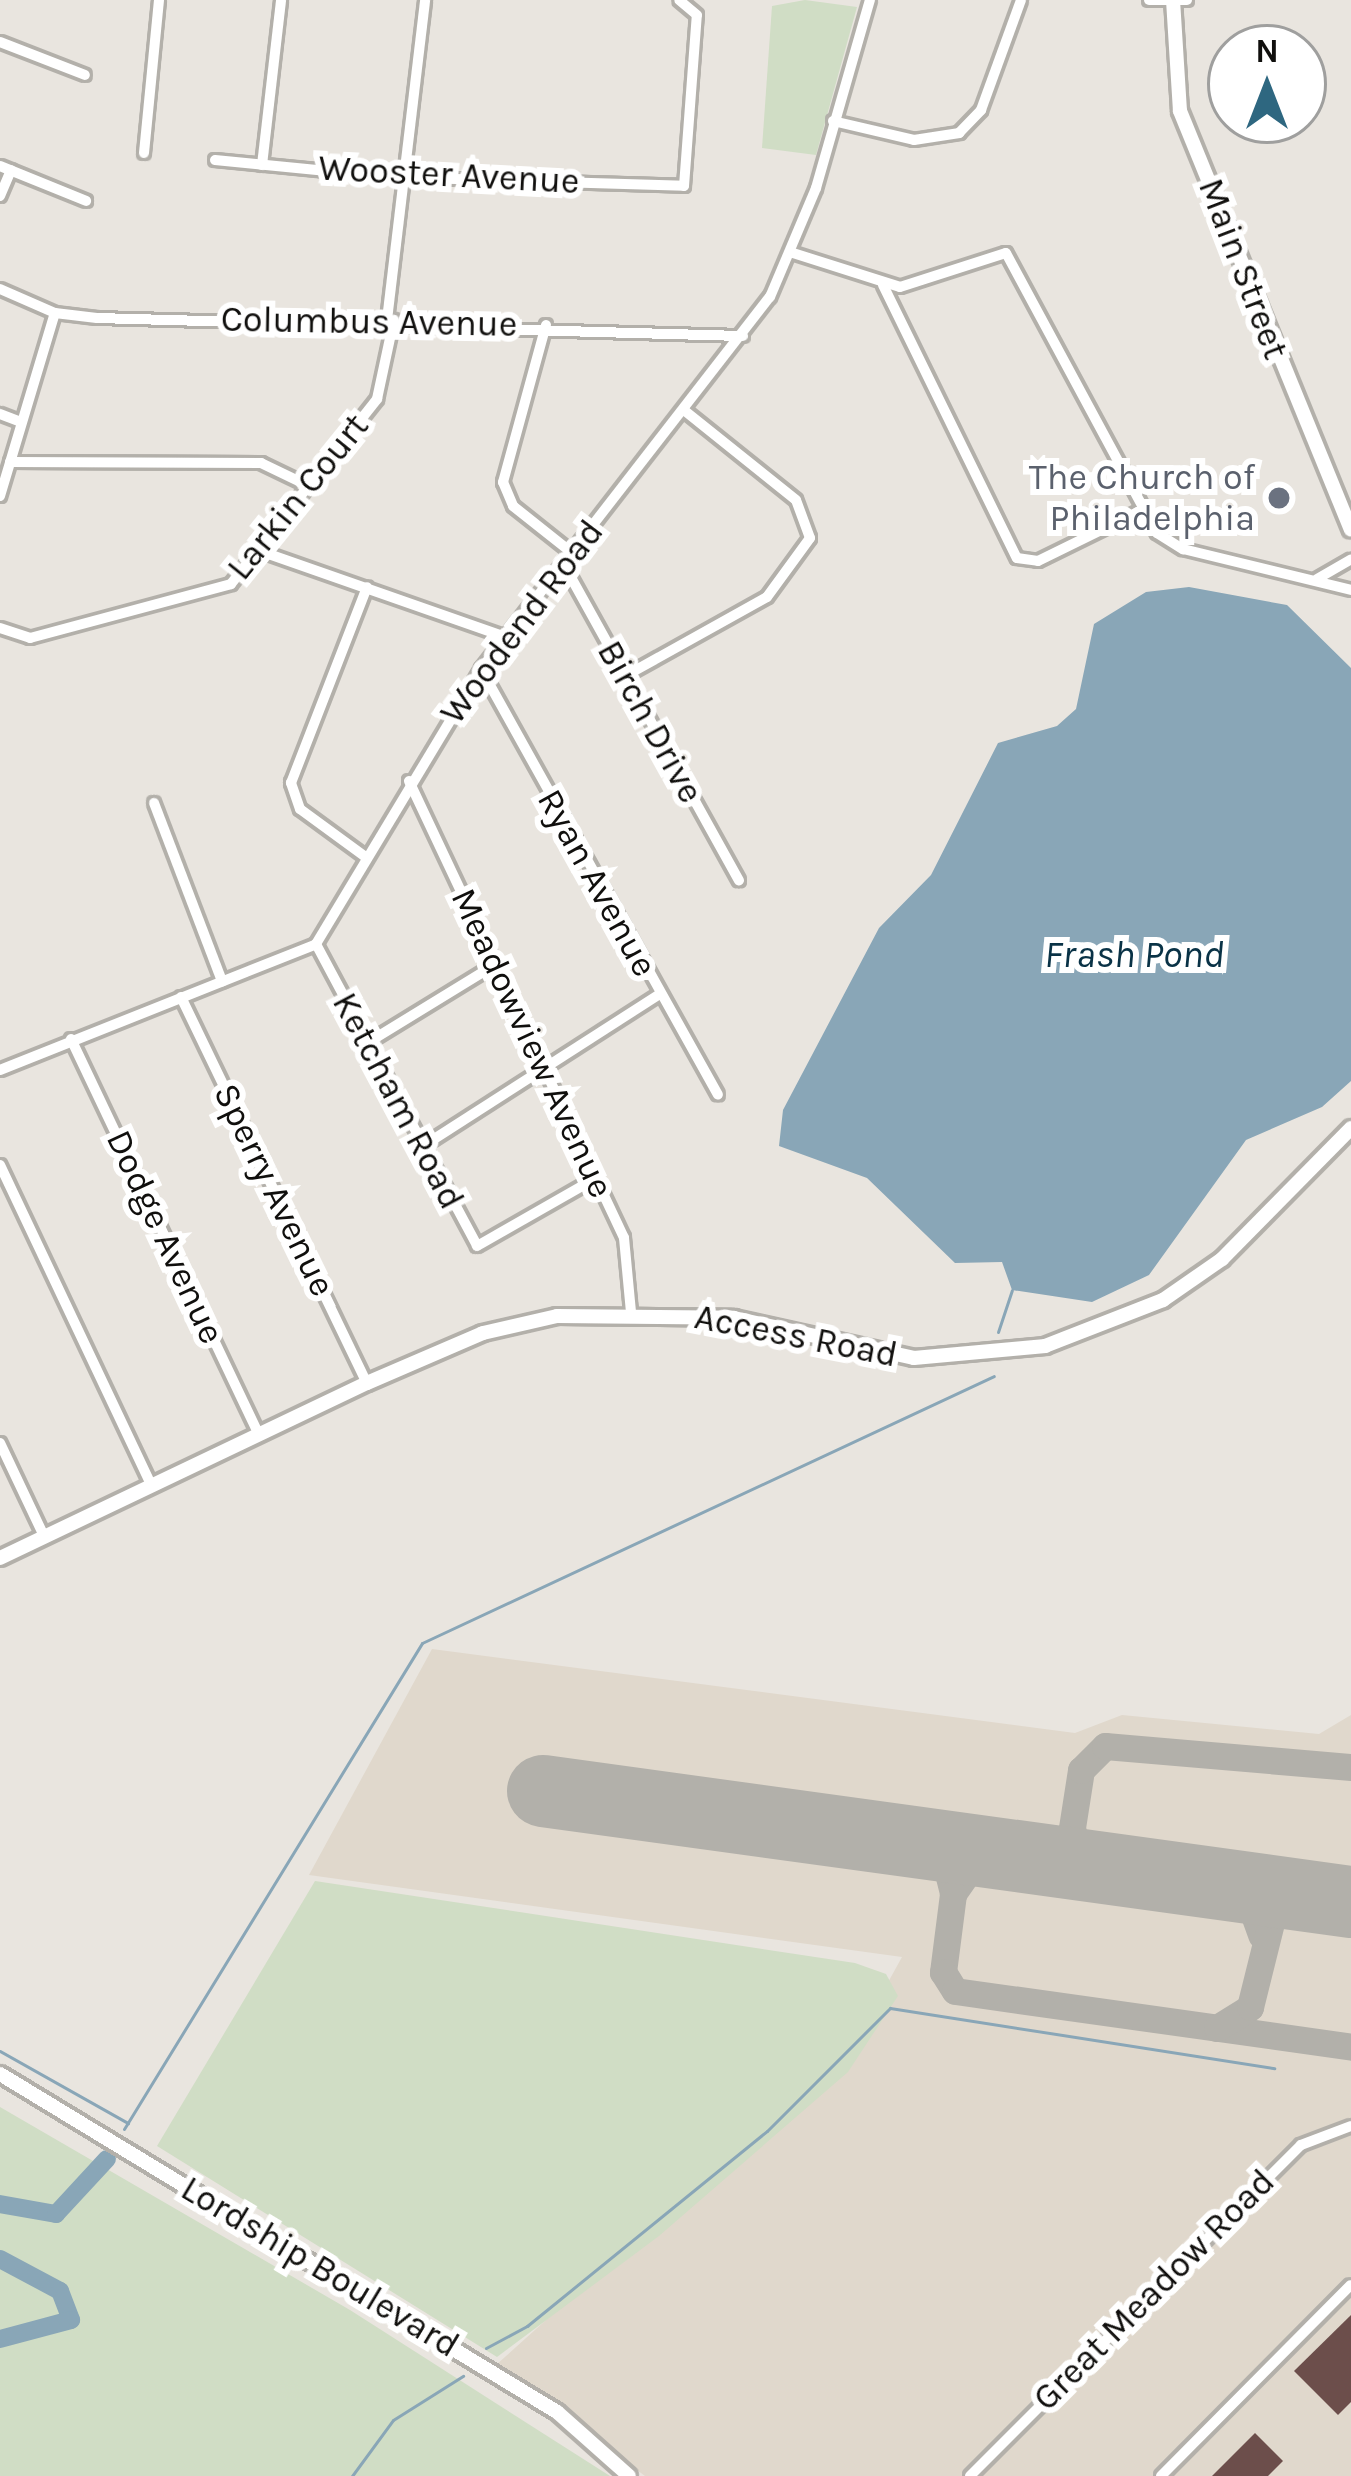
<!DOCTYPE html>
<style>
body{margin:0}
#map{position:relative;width:1351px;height:2476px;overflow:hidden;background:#e9e5df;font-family:Karla,sans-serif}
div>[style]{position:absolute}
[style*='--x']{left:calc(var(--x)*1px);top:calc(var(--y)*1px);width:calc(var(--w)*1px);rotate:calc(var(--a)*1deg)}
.built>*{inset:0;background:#e0d8cc}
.green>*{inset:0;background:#d0ddc5}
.water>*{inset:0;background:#89a6b7}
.stream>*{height:3px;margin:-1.5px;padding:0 1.5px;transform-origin:1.5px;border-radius:1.5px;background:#89a6b7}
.river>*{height:18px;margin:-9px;padding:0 9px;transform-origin:9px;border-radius:9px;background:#89a6b7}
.taxiway>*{height:27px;margin:-13.5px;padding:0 13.5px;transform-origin:13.5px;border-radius:13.5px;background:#b2b0aa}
.runway>*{height:72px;margin:-36px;padding:0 36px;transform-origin:36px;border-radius:36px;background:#b2b0aa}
.building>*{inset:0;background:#6c4e4b}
.roads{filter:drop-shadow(3px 0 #b3b0aa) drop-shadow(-3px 0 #b3b0aa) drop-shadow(0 3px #b3b0aa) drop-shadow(0 -3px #b3b0aa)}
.minor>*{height:10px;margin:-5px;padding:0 5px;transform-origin:5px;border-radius:5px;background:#fff}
.major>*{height:14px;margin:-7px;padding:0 7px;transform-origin:7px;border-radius:7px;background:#fff}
.dots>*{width:33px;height:33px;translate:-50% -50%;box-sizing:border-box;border:6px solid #fff;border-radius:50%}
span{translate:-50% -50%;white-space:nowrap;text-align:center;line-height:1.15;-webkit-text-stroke:12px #fff;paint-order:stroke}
.street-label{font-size:36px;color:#100f0d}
.worship-label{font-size:36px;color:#5b616d}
.right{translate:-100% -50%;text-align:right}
.water-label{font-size:39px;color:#093246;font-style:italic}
.north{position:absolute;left:1207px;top:24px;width:120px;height:120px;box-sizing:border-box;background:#fff;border:3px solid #9f9f9e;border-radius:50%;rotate:0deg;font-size:33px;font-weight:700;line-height:48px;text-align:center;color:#100f0d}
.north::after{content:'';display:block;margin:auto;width:42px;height:54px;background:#2e6780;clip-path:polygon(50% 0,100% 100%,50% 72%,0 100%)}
</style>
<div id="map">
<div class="built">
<i style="clip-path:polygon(432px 1649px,1075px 1733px,1122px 1715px,1319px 1734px,1351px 1715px,1351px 2476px,645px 2476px,496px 2365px,855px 2042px,902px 1957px,309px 1875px)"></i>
</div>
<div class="green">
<i style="clip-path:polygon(805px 0,857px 7px,816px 155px,762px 148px,772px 6px)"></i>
<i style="clip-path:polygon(315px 1881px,855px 1963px,886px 1974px,898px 1996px,848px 2072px,659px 2236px,497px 2357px,157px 2146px)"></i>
<i style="clip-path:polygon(0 2107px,350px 2310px,610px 2476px,0 2476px)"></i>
</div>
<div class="water">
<i style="clip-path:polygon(1189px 587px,1287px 605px,1351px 668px,1351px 1081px,1322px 1107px,1246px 1140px,1149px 1275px,1092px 1302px,1012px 1290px,1002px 1262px,955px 1263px,867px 1178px,779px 1146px,783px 1110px,879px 928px,931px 875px,998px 743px,1057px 726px,1076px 709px,1094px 624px,1146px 592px)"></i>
</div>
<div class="stream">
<i style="--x:998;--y:1332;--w:44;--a:-71.6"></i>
<i style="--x:0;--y:2051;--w:147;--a:29.4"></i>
<i style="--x:124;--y:2129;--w:570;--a:-58.48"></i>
<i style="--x:422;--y:1643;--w:631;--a:-25.02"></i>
<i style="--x:486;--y:2348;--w:47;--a:-28.2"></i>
<i style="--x:527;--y:2326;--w:309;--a:-39.1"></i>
<i style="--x:767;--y:2131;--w:174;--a:-45"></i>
<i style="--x:890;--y:2008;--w:389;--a:8.9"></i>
<i style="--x:352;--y:2476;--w:69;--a:-53.8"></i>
<i style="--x:393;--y:2420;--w:83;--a:-32.2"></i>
</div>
<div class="river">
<i style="--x:0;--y:2204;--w:57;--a:10.1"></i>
<i style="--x:56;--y:2214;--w:75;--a:-47.2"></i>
<i style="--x:0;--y:2259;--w:68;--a:28.1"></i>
<i style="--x:60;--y:2291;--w:31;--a:69"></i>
<i style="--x:71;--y:2320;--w:73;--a:165"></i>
</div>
<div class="taxiway">
<i style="--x:1072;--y:1829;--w:24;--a:73"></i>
<i style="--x:1079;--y:1852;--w:27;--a:36"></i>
<i style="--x:918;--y:1842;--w:36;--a:39"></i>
<i style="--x:946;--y:1865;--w:30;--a:76"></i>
<i style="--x:1002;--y:1854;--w:31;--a:159"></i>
<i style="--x:973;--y:1865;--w:35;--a:125"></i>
<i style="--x:953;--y:1894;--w:79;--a:97.3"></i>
<i style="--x:943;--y:1972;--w:22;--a:58"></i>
<i style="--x:955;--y:1991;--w:400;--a:8"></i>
<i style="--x:1033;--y:1858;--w:45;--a:-32.3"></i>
<i style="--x:1071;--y:1834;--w:65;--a:-81.1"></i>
<i style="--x:1081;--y:1770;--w:34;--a:-45"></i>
<i style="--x:1105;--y:1746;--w:247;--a:4.9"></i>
<i style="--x:1221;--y:1884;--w:35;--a:35"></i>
<i style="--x:1250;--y:1904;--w:33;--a:70"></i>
<i style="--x:1217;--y:2028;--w:39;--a:-32"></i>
<i style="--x:1250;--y:2007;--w:95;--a:-76"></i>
<i style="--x:1273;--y:1915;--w:48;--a:-20.7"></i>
</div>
<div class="runway">
<i style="--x:543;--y:1791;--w:816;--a:7.82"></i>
</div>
<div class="building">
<i style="clip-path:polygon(1351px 2315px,1351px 2402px,1338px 2415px,1294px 2371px)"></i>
<i style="clip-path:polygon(1255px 2433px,1283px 2461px,1268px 2476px,1212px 2476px)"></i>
</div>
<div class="roads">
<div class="minor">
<i style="--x:1149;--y:0;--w:38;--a:0"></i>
<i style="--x:0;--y:42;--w:91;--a:21.2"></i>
<i style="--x:833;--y:121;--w:83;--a:13.2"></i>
<i style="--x:914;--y:140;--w:46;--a:-8.8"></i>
<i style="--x:959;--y:133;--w:32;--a:-46"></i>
<i style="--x:981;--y:110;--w:117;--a:-70"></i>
<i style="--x:144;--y:153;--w:154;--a:-84.4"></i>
<i style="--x:215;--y:160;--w:174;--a:5.6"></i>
<i style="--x:388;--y:177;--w:296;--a:1.7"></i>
<i style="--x:684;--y:186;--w:171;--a:-85.7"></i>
<i style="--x:697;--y:15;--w:23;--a:-140"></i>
<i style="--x:262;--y:165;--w:166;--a:-83.4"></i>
<i style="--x:0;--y:166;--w:93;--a:22.1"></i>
<i style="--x:0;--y:196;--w:28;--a:-67"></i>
<i style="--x:793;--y:253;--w:112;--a:17.6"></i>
<i style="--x:900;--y:287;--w:111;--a:-17.8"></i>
<i style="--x:1006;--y:253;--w:318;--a:61.7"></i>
<i style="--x:1157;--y:533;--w:31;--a:32"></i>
<i style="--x:1183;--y:549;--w:173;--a:13.7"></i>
<i style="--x:883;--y:285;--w:304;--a:63.9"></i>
<i style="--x:1017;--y:558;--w:21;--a:8"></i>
<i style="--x:1038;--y:561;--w:114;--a:-26.1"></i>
<i style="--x:0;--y:289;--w:60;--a:23.6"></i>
<i style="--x:55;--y:313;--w:42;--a:6.8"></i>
<i style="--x:97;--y:318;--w:646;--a:1.6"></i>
<i style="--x:387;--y:320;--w:322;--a:-83.2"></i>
<i style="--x:546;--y:325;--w:163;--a:105.3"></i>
<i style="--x:503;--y:482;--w:26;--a:67"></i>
<i style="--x:513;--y:506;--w:75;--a:38.5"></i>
<i style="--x:0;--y:414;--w:22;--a:21"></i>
<i style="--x:10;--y:462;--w:251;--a:0.2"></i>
<i style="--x:261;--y:463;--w:53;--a:25.6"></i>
<i style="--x:0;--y:496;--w:191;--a:-73.3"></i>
<i style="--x:260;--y:551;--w:261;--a:19.3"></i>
<i style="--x:563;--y:563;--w:363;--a:61"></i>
<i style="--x:1317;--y:579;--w:39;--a:-30"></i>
<i style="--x:0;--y:628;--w:32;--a:18"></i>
<i style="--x:30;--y:638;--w:208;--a:-15"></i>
<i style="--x:231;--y:584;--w:236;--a:-51.7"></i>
<i style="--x:377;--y:399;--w:81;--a:-77.9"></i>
<i style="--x:481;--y:669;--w:487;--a:60.9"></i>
<i style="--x:627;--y:675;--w:160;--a:-29.1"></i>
<i style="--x:767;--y:597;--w:73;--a:-53.9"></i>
<i style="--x:810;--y:538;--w:40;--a:-110.2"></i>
<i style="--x:796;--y:500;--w:142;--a:-141.3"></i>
<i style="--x:409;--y:781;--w:505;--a:64.8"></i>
<i style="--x:624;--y:1238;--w:74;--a:84.6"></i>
<i style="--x:154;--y:803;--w:191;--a:69.1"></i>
<i style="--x:367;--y:858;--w:83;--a:-143.8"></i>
<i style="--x:300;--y:809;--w:28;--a:-109"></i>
<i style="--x:291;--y:783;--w:210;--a:-68.8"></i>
<i style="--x:316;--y:944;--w:342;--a:61.9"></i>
<i style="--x:477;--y:1246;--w:137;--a:-29.7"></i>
<i style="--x:181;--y:997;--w:428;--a:64.3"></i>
<i style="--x:71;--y:1039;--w:438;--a:64.6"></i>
<i style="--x:364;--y:1045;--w:155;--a:-31.5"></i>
<i style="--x:0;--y:1070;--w:340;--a:-21.7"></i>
<i style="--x:316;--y:944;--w:321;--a:-59"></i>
<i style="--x:481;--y:669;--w:471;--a:-52.2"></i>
<i style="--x:770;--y:297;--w:118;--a:-67.1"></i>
<i style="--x:816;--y:188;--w:196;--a:-74"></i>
<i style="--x:420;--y:1148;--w:283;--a:-32.7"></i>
<i style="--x:0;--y:1165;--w:356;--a:64.7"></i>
<i style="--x:0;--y:1443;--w:103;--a:64.7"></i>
<i style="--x:970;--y:2476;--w:468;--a:-45"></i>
<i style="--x:1301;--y:2145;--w:53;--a:-20.8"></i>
<i style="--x:1161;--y:2476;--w:269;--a:-45.2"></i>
</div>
<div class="major">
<i style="--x:1173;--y:0;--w:111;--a:86.4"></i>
<i style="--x:1180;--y:111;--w:452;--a:67.8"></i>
<i style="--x:0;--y:1558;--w:407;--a:-25.5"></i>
<i style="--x:367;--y:1383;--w:126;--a:-23.3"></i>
<i style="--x:483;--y:1333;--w:76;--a:-12.9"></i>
<i style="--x:557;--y:1316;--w:177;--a:0.6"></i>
<i style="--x:734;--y:1318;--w:184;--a:12.5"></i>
<i style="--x:914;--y:1358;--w:132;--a:-5.2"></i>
<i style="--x:1045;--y:1346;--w:127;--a:-21.3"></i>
<i style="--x:1163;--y:1300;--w:72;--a:-34.8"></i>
<i style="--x:1222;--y:1259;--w:184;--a:-45.4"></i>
<i style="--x:0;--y:2074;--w:652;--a:31.25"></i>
<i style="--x:557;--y:2412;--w:96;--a:41.6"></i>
</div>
</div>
<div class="dots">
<i style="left:1279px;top:498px;background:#6b7280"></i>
</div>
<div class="street-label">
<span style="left:449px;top:175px;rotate:3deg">Wooster Avenue</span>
<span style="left:1243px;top:269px;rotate:69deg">Main Street</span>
<span style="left:369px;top:322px;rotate:1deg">Columbus Avenue</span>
<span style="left:298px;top:497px;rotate:-51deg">Larkin Court</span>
<span style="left:522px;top:622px;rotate:-53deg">Woodend Road</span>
<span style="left:650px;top:722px;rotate:61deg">Birch Drive</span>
<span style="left:597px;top:883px;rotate:61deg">Ryan Avenue</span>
<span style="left:532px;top:1043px;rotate:65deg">Meadowview Avenue</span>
<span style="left:398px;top:1101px;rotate:62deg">Ketcham Road</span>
<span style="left:274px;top:1190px;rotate:64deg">Sperry Avenue</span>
<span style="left:165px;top:1237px;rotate:65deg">Dodge Avenue</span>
<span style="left:796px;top:1336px;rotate:11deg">Access Road</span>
<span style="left:320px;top:2267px;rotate:31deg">Lordship Boulevard</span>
<span style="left:1154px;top:2290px;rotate:-45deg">Great Meadow Road</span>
</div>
<div class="worship-label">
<span class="right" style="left:1255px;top:498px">The Church of<br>Philadelphia</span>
</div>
<div class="water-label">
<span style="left:1134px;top:954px">Frash Pond</span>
</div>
<div class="north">N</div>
</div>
